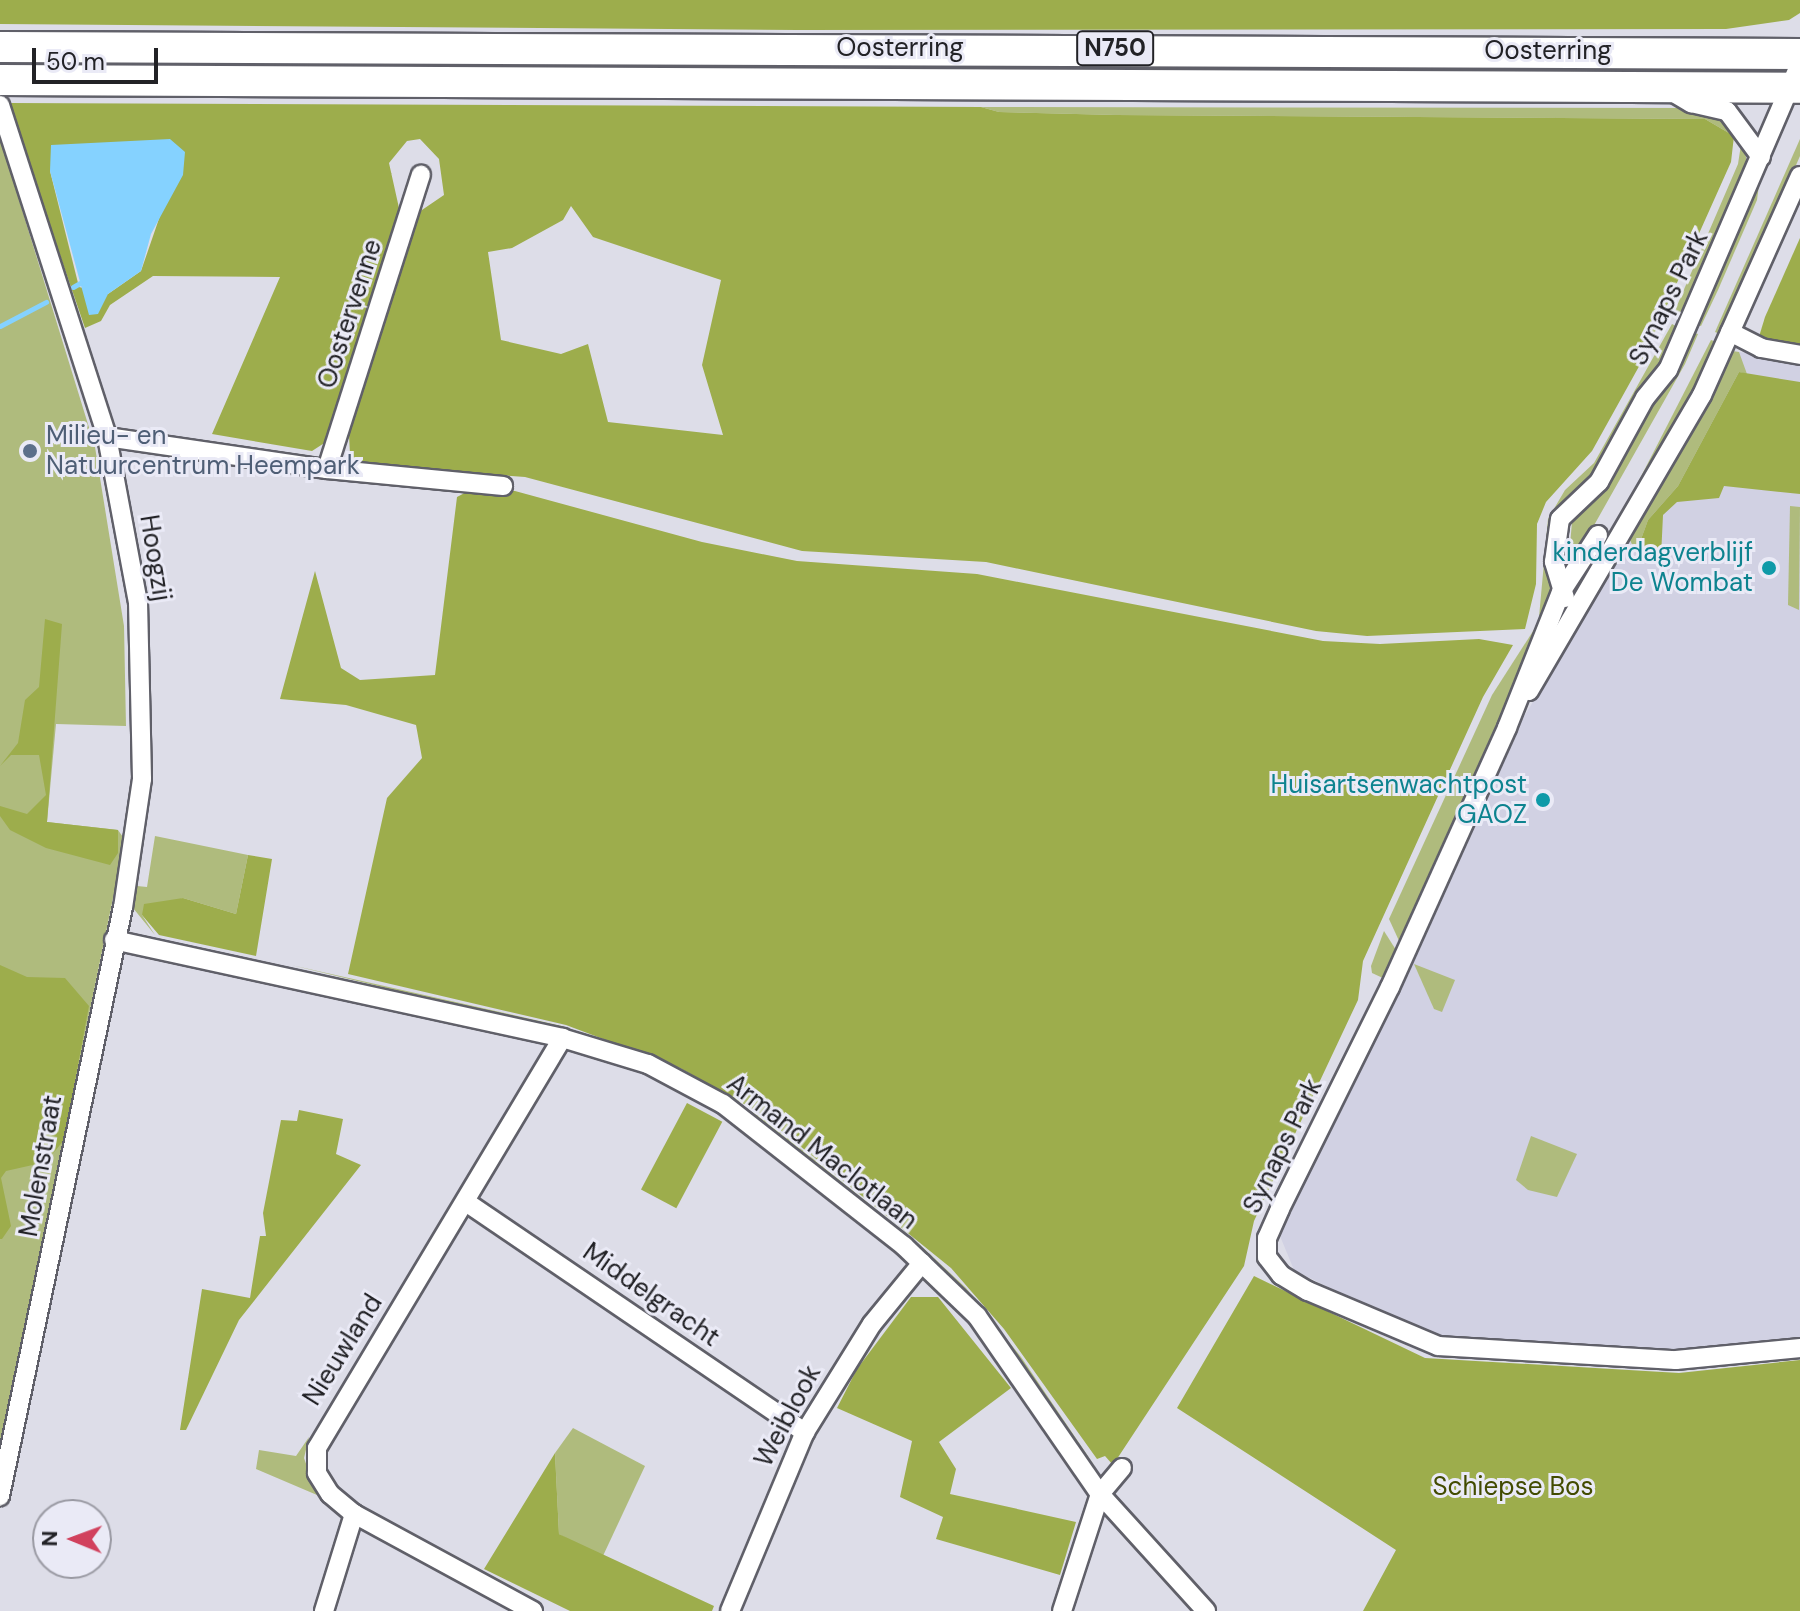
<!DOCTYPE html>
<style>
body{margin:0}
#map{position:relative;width:1800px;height:1611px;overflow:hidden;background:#dddde8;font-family:"DM Sans",sans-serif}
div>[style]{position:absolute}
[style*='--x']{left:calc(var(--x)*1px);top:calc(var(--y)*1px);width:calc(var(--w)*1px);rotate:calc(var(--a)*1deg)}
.built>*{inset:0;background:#d1d1e3}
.green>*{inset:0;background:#afbb7d}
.forest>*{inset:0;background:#9dad4c;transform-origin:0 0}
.water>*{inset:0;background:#85d2ff}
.stream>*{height:5px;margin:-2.5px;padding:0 2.5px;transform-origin:2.5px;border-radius:2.5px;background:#85d2ff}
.roads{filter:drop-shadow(2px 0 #606069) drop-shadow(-2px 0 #606069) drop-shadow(0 2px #606069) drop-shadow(0 -2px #606069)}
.minor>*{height:18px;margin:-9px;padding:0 9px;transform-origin:9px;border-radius:9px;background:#fff}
.trunk>*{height:30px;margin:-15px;padding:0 15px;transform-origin:15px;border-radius:15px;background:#fff}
.dots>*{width:22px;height:22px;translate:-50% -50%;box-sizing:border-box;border:4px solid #eaeaf6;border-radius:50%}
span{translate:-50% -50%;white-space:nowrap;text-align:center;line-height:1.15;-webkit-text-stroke:6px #eaeaf6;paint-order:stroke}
.shield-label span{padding:2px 6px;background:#eaeaf6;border:2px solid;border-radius:6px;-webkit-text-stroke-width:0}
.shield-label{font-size:24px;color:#222226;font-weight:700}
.street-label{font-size:26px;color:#222226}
.service-label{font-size:26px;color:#4e5e75}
.left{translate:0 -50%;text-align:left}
.culture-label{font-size:26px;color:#0d838f}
.right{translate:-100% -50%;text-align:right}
.park-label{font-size:26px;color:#424b00}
.north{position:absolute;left:32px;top:1499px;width:80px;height:80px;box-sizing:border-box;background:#eaeaf6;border:2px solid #9a9aa3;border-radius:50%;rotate:271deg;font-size:22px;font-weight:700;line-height:32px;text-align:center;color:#222226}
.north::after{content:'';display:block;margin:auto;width:28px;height:36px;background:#d1415d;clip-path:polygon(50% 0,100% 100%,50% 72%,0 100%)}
.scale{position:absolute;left:32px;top:48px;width:126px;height:36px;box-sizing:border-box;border:4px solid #222226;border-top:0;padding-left:10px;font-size:24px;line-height:28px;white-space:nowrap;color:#222226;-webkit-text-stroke:6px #eaeaf6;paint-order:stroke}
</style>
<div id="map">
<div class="built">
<i style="clip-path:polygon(1732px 351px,1800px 360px,1800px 1339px,1679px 1352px,1426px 1336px,1294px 1270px,1280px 1236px,1513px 735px,1630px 540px)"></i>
</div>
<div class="green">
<i style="clip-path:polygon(0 57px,1681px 62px,1683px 69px,1598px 70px,1559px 77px,0 71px)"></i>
<i style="clip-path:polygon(981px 107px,1702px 108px,1736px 129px,1734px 136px,1705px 119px,1116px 115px,999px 112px)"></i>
<i style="clip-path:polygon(0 138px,95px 447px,124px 626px,126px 726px,56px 724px,47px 822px,118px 830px,125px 840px,65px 1131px,55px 1203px,0 1441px)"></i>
<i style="clip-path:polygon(1742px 138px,1749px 172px,1686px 320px,1673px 315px,1738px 164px)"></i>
<i style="clip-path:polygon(1800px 139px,1800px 156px,1722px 335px,1715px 332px)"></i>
<i style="clip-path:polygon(1760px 177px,1757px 200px,1718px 290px,1701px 326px,1693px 324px)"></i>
<i style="clip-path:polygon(1672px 324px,1682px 329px,1594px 475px,1562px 504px,1553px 521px,1554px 587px,1544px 619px,1539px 617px,1548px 519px,1565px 490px,1594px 463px)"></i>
<i style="clip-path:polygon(1691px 332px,1698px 334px,1685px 364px,1575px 559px,1570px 545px,1572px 522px,1618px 467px)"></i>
<i style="clip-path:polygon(1711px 340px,1719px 343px,1710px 364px,1610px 537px)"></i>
<i style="clip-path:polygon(1732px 351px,1739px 352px,1747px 374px,1739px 372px,1678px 486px,1648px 520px,1636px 553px,1630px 540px)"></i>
<i style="clip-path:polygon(1790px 506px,1800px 507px,1799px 610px,1788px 605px)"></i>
<i style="clip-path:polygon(1535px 628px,1541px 628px,1400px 943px,1389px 919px,1492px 695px)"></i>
<i style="clip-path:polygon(155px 836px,248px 855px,236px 914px,183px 898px,142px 915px,155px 935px,133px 908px,137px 886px,147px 887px)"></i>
<i style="clip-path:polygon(1384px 931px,1396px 950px,1385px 979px,1372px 973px,1371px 966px)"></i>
<i style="clip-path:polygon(1414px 964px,1455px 980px,1442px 1012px,1434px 1009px)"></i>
<i style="clip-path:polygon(291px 965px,562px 1026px,678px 1070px,761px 1117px,918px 1243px,966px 1288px,1021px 1357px,1098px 1471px,999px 1332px,954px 1281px,757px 1119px,705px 1087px,565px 1031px)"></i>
<i style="clip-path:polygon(1531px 1136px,1577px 1154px,1557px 1197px,1528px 1190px,1516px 1180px)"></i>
<i style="clip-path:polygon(573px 1428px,645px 1466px,602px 1558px,559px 1534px,555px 1453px)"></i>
<i style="clip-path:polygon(309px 1437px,304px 1458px,317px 1495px,256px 1469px,259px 1450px,296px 1456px)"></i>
</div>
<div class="forest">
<i style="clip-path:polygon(0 0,1800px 0,1800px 13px,1789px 20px,1726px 29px,797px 30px,0 24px)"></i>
<i style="clip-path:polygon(evenodd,8px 103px,981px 107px,999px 112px,1116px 115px,1705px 119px,1734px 136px,1731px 162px,1642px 361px,1592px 451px,1546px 502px,1537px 524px,1536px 584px,1525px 629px,1367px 636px,1316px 631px,986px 562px,802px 551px,525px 477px,361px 464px,350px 454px,349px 435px,419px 212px,444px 195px,439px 159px,420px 139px,407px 141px,389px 163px,401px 217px,329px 440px,312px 451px,212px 434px,280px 277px,153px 276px,110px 305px,101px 321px,85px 328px,8px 103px,50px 171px,162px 210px,141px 271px,108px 294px,79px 287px,50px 171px,8px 103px,571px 206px,593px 237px,721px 280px,702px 365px,723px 435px,608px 422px,588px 344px,561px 354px,501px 340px,488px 252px,512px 248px,563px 220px,571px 206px)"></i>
<i style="clip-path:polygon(1800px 238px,1800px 348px,1758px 340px,1765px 317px)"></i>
<i style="clip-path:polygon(1739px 372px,1800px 382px,1800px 494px,1724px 486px,1719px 498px,1677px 502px,1663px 515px,1661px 557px,1652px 561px,1636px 553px,1648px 520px,1678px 486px)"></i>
<i style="clip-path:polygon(474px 488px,515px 491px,702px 542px,797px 561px,977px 574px,1323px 641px,1380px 644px,1479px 639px,1513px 645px,1483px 697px,1363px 961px,1358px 1000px,1254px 1221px,1244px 1266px,1113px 1465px,1105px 1456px,1097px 1459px,1004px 1329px,951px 1268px,758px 1112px,680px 1068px,566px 1025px,348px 974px,387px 798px,422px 758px,416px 725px,346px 705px,280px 699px,315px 571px,341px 668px,360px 680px,435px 675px,457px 497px)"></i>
<i style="clip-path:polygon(45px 619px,62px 624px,47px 822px,118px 830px,118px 853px,110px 865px,46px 848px,10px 830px,0 816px,0 806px,27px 814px,46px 795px,39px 755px,11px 755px,0 766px,18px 743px,25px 700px,39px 687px)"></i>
<i style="clip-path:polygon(248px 855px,272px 859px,256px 956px,159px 935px,142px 915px,144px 904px,183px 898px,236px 914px)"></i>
<i style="clip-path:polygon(0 965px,27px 977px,65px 978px,89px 1006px,64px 1140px,46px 1162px,6px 1171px,1px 1178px,11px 1226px,2px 1239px,0 1239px)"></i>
<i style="left:687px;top:1103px;width:40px;height:98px;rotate:28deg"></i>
<i style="clip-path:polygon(299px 1110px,343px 1119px,336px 1154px,361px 1165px,239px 1320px,186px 1430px,180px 1430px,202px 1289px,250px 1298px,260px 1236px,266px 1236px,263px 1213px,281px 1120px,297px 1121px)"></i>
<i style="clip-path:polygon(1254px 1276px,1425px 1358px,1679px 1373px,1800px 1360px,1800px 1611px,1363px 1611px,1396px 1550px,1177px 1408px)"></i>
<i style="clip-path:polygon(911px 1297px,938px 1297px,1011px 1388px,939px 1442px,956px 1469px,950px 1494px,1076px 1522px,1060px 1575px,936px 1539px,943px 1517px,900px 1497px,912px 1441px,837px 1408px,857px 1369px)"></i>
<i style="clip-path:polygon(555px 1453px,559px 1534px,714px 1606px,712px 1611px,570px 1611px,484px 1569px)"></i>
</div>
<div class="water">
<i style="clip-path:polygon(170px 139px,185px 152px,183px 175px,151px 234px,141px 271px,108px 294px,98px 314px,89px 315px,50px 171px,51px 145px)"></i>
</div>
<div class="stream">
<i style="--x:73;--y:287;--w:8;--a:-30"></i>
<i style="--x:0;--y:326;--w:52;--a:-27.6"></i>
</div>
<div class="roads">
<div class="minor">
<i style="--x:1669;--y:90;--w:26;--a:31"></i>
<i style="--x:1691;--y:103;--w:37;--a:13"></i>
<i style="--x:1727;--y:111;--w:57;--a:53.5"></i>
<i style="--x:0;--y:105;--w:349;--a:72.1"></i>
<i style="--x:107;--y:437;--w:168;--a:79.4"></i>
<i style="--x:138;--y:602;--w:177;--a:88.7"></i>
<i style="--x:142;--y:779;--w:129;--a:98.4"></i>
<i style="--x:123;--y:907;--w:602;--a:101.8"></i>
<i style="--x:1730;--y:332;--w:35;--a:27"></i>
<i style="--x:1761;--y:348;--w:40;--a:10"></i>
<i style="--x:107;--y:437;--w:222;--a:8.3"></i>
<i style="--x:327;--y:469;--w:177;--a:5.5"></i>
<i style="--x:327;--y:469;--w:309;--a:-72.3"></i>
<i style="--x:1598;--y:535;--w:68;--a:123"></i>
<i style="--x:1561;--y:592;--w:146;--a:111.7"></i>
<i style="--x:1507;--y:728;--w:284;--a:114.3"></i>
<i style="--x:1390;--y:987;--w:248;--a:116.4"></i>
<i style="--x:1280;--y:1209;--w:32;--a:114"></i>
<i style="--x:1267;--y:1238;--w:19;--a:90"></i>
<i style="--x:1267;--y:1257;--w:23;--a:52"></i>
<i style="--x:1281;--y:1275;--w:31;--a:31"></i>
<i style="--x:1308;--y:1291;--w:141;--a:22.9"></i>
<i style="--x:1438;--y:1346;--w:238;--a:3.4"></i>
<i style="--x:1676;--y:1360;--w:125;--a:-5.5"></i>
<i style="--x:1565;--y:598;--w:38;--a:-107"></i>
<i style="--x:1554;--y:562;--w:43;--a:-82.1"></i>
<i style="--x:1560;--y:519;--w:54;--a:-43.5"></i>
<i style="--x:1599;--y:482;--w:96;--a:-61.3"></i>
<i style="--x:1645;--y:398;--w:36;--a:-51"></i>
<i style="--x:1668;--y:370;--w:333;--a:-66.7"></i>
<i style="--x:1529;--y:691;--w:343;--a:-59.7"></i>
<i style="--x:1702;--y:395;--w:240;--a:-65.9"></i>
<i style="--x:114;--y:940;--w:459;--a:12.3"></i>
<i style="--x:562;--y:1038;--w:90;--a:16.8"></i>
<i style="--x:648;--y:1064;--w:85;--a:28.1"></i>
<i style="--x:723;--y:1104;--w:230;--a:38.1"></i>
<i style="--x:904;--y:1246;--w:101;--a:43.8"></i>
<i style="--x:977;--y:1316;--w:216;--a:55.4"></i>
<i style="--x:1100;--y:1494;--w:158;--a:47.8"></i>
<i style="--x:466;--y:1202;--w:410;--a:34.2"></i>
<i style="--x:324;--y:1611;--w:102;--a:-72.8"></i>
<i style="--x:533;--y:1611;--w:204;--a:-151.5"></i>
<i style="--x:354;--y:1514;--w:31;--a:-140"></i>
<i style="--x:330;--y:1494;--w:25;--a:-122"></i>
<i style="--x:317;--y:1473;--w:25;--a:-90"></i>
<i style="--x:317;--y:1448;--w:478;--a:-59.1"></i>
<i style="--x:730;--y:1611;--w:194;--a:-67.3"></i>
<i style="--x:805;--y:1432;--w:127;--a:-58.2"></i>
<i style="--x:872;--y:1324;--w:79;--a:-50.7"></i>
<i style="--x:1062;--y:1611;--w:123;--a:-72"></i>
<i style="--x:1100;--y:1494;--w:34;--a:-50"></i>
</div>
<div class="trunk">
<i style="--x:0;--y:47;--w:1800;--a:0.22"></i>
<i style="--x:0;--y:80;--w:1800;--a:0.25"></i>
</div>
</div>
<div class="dots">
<i style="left:30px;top:451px;background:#5c6f8a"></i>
<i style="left:1769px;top:568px;background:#0f9aa8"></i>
<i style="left:1543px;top:800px;background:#0f9aa8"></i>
</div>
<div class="shield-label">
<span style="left:1115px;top:48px">N750</span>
</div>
<div class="street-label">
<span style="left:900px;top:48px">Oosterring</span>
<span style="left:1548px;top:51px">Oosterring</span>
<span style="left:1669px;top:298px;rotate:-64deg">Synaps Park</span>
<span style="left:350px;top:314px;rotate:-72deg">Oostervenne</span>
<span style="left:155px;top:558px;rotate:81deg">Hoogzij</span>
<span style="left:1283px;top:1146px;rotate:-64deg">Synaps Park</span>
<span style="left:822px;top:1152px;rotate:38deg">Armand Maclotlaan</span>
<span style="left:41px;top:1166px;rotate:-80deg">Molenstraat</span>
<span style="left:651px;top:1295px;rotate:35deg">Middelgracht</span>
<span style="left:343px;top:1350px;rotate:-58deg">Nieuwland</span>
<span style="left:788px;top:1416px;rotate:-62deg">Weiblook</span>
</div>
<div class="service-label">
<span class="left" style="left:46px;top:451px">Milieu- en<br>Natuurcentrum Heempark</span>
</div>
<div class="culture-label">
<span class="right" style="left:1753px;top:568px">kinderdagverblijf<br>De Wombat</span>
<span class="right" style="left:1527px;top:800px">Huisartsenwachtpost<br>GAOZ</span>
</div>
<div class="park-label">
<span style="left:1513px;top:1487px">Schiepse Bos</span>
</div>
<div class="north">N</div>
<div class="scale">50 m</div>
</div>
